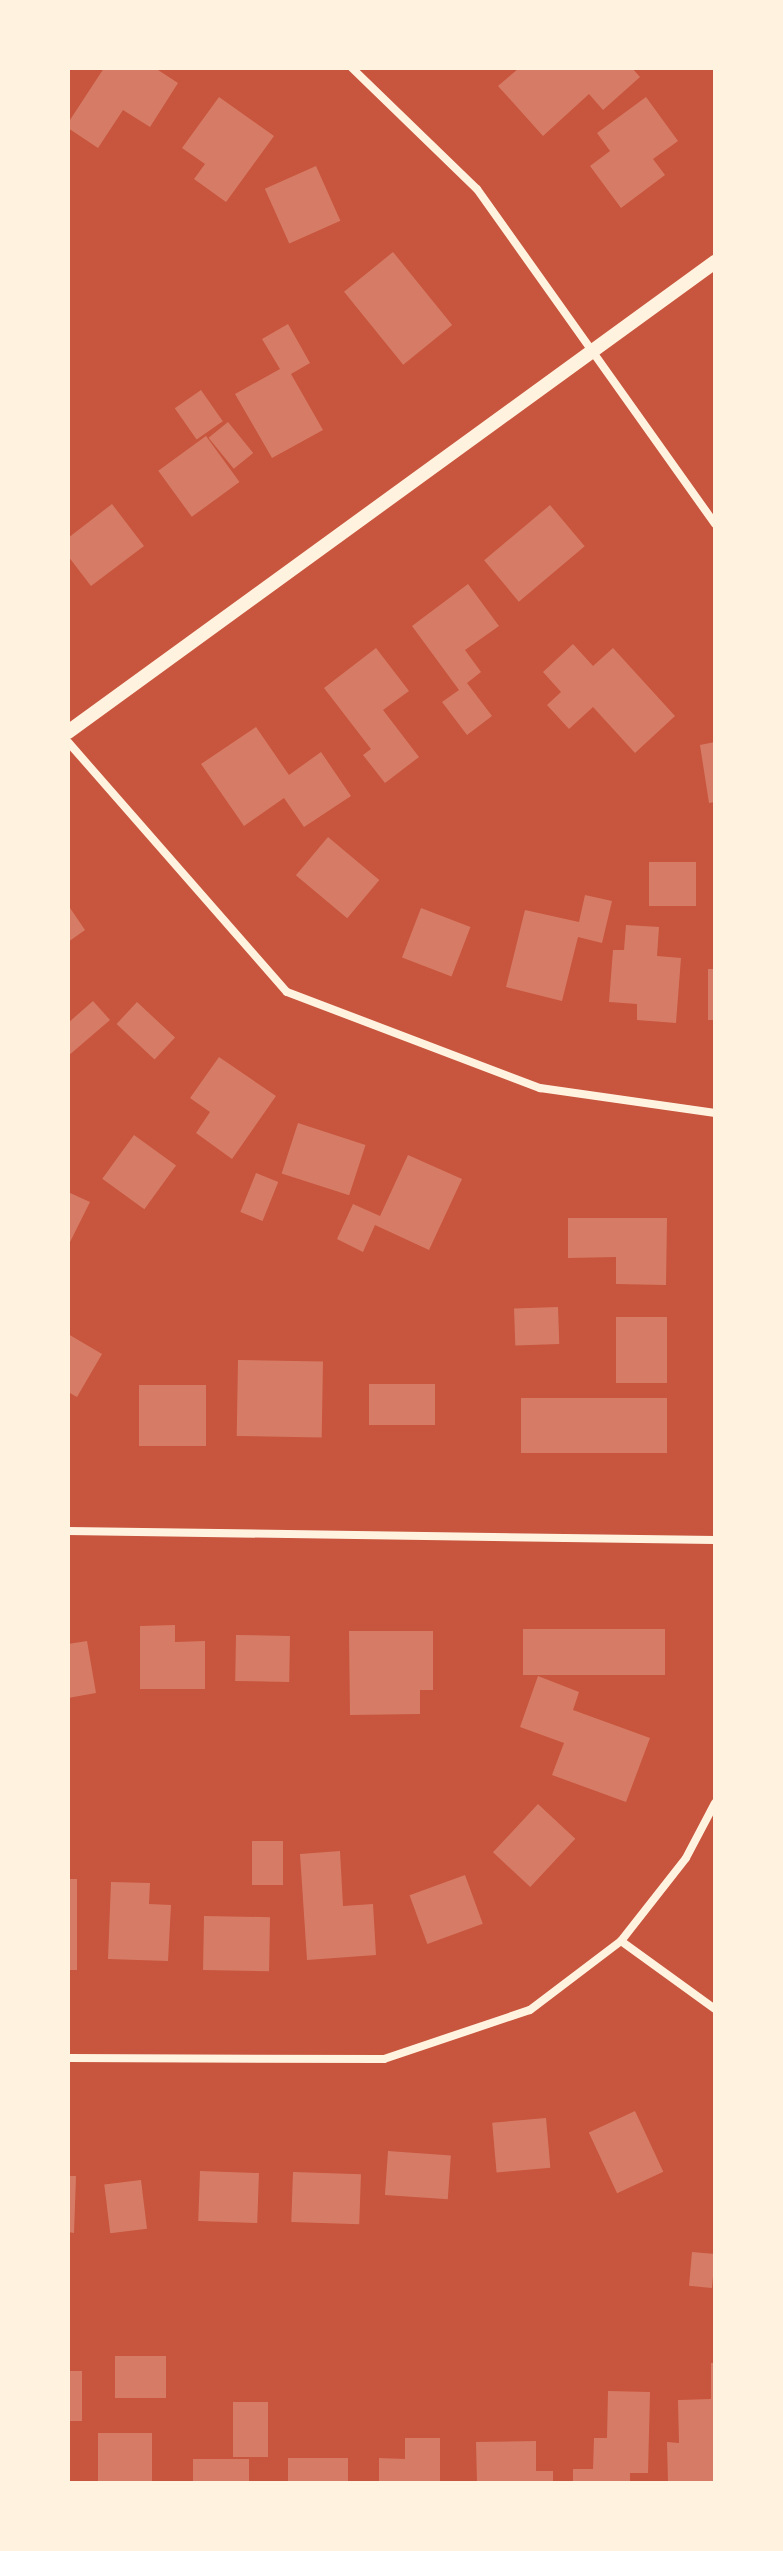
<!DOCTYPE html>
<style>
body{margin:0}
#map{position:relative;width:783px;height:2551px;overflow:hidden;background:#c8553d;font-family:"Exo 2",sans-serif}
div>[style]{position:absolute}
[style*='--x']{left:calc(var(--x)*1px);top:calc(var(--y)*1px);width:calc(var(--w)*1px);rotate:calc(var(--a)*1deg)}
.building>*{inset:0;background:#d67c66;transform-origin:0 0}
.minor>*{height:8px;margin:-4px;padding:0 4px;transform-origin:4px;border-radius:4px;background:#fff3e0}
.tertiary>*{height:14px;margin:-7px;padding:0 7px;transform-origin:7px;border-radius:7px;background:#fff3e0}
span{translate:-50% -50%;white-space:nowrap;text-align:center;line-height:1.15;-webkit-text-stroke:8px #fff3e0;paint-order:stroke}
.frame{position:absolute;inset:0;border:70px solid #fff3e0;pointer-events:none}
</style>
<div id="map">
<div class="building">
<i style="clip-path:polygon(104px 68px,155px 68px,178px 83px,150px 127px,123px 110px,98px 148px,68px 128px,68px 123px)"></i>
<i style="clip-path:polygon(519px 68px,632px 68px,640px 77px,603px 110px,589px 94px,543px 136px,498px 86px)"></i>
<i style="clip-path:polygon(219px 97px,274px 136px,226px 202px,194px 179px,205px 164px,182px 148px)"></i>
<i style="clip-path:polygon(646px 97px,678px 141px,653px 159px,665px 175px,621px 208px,590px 166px,610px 151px,597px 133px)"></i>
<i style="left:316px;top:166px;width:60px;height:56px;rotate:66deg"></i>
<i style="left:393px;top:252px;width:94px;height:63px;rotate:51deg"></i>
<i style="clip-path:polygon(288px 324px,310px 363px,291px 374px,323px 430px,272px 458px,235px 394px,280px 369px,262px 339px)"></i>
<i style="left:201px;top:390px;width:38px;height:32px;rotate:55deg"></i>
<i style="left:228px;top:422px;width:40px;height:25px;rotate:51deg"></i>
<i style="left:206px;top:436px;width:57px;height:59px;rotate:54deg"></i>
<i style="clip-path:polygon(112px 504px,144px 546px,91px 586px,68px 556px,68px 538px)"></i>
<i style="left:550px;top:505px;width:54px;height:86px;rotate:50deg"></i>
<i style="clip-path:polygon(468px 584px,499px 626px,465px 650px,481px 672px,467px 683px,492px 716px,467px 735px,442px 702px,459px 690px,412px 626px)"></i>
<i style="clip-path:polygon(573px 644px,593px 666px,613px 648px,675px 716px,635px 753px,593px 707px,569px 729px,547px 705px,561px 692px,543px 672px)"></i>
<i style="clip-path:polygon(376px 648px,409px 691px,383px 710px,419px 757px,385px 783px,363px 755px,371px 749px,324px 688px)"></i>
<i style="clip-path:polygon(256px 727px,289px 775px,321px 752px,351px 796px,304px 827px,284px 798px,244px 826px,201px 764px)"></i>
<i style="clip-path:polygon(715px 742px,715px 802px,709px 803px,700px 745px)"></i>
<i style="left:328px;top:837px;width:67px;height:50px;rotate:40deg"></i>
<i style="left:649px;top:862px;width:47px;height:44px"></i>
<i style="clip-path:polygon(585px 895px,612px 901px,602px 943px,578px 937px,562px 1001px,506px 987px,525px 910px,579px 922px)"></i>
<i style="clip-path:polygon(68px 905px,85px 930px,68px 942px)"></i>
<i style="left:421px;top:908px;width:53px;height:53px;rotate:21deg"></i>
<i style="clip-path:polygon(626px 925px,659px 927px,657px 956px,681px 958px,676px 1023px,637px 1020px,637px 1004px,609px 1002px,613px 950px,624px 950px)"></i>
<i style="left:715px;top:969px;width:51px;height:7px;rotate:90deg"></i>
<i style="clip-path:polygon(93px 1001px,110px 1020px,68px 1056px,68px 1023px)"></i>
<i style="left:137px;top:1002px;width:52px;height:30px;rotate:43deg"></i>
<i style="clip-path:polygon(219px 1057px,276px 1096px,232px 1159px,196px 1133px,210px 1112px,190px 1098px)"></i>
<i style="left:298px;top:1123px;width:71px;height:53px;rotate:18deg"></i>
<i style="left:134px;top:1135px;width:52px;height:54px;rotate:36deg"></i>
<i style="clip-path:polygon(408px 1155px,462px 1179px,429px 1250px,375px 1225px,363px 1252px,337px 1239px,353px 1204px,380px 1216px)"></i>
<i style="left:256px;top:1173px;width:24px;height:42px;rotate:22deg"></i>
<i style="clip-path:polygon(68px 1192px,90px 1202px,68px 1246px)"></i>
<i style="clip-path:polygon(568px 1218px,667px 1218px,666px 1285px,616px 1284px,616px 1257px,568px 1258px)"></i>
<i style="left:558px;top:1307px;width:37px;height:44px;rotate:88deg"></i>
<i style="left:667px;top:1317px;width:66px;height:51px;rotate:90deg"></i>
<i style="clip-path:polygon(68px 1334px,102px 1354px,77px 1397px,68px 1392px)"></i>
<i style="left:238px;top:1360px;width:85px;height:76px;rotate:1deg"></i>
<i style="left:435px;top:1384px;width:41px;height:66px;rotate:90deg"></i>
<i style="left:139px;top:1385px;width:67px;height:61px"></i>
<i style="left:521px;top:1398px;width:146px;height:55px"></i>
<i style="clip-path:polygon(175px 1625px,175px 1642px,205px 1641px,205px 1689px,140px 1689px,140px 1626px)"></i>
<i style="left:523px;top:1629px;width:142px;height:46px"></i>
<i style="clip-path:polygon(349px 1631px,433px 1631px,433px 1690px,420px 1690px,420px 1714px,350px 1715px)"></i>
<i style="left:236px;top:1635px;width:54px;height:46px;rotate:1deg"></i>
<i style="clip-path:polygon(87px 1641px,96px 1693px,68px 1698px,68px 1644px)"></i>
<i style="clip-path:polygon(538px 1676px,579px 1692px,573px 1710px,650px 1738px,626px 1802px,552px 1775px,564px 1743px,520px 1727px)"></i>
<i style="left:538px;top:1804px;width:51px;height:66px;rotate:43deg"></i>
<i style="left:283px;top:1841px;width:44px;height:31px;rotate:90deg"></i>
<i style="clip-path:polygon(340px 1851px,343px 1906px,373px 1904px,376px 1955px,307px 1960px,300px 1854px)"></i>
<i style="left:465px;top:1875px;width:52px;height:59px;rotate:70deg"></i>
<i style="left:77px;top:1879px;width:91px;height:9px;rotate:90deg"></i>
<i style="clip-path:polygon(111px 1882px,150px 1883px,149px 1904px,171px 1905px,168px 1961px,108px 1959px)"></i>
<i style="left:204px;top:1916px;width:66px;height:54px;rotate:1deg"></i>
<i style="left:635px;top:2111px;width:67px;height:51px;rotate:65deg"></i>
<i style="left:546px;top:2118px;width:50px;height:54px;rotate:85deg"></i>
<i style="left:388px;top:2151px;width:63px;height:44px;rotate:4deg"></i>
<i style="left:200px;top:2171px;width:59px;height:50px;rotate:2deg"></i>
<i style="left:293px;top:2172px;width:68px;height:50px;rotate:2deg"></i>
<i style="clip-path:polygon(68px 2176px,76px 2176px,74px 2233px,68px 2232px)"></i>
<i style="left:141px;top:2180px;width:49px;height:37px;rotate:83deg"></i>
<i style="left:692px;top:2252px;width:23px;height:34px;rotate:5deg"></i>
<i style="left:115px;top:2356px;width:51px;height:42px"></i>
<i style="clip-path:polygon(711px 2363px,715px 2363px,715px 2483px,668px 2483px,667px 2442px,679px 2443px,678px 2400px,711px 2399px)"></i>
<i style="left:68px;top:2371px;width:14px;height:50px"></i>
<i style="clip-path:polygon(608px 2391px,650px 2392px,648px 2473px,630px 2473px,630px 2483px,573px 2483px,573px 2469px,593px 2469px,594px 2438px,607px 2438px)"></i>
<i style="left:233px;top:2402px;width:35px;height:55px"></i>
<i style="left:98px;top:2433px;width:54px;height:50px"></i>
<i style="clip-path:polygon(405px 2438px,440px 2438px,440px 2483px,379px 2483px,379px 2458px,405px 2459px)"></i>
<i style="clip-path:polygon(536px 2441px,536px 2471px,553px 2471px,553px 2483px,477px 2483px,476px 2442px)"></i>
<i style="left:288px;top:2458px;width:60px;height:25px"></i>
<i style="left:193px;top:2459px;width:56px;height:24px"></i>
</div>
<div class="minor">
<i style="--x:352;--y:68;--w:174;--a:44.1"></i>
<i style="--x:477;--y:189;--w:411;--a:54.6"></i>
<i style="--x:68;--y:742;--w:332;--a:48.8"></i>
<i style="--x:287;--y:992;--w:271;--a:20.8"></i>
<i style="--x:540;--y:1088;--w:177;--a:8.1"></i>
<i style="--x:68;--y:1531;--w:647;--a:0.8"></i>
<i style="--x:621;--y:1941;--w:116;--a:35.9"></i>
<i style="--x:68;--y:2058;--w:316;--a:0.2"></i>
<i style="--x:384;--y:2059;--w:154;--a:-18.6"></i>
<i style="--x:530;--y:2010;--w:114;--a:-37.2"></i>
<i style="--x:621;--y:1941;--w:105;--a:-51.9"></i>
<i style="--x:686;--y:1858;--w:62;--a:-62.2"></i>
</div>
<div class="tertiary">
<i style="--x:68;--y:732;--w:800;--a:-36"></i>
</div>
<div class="frame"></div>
</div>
